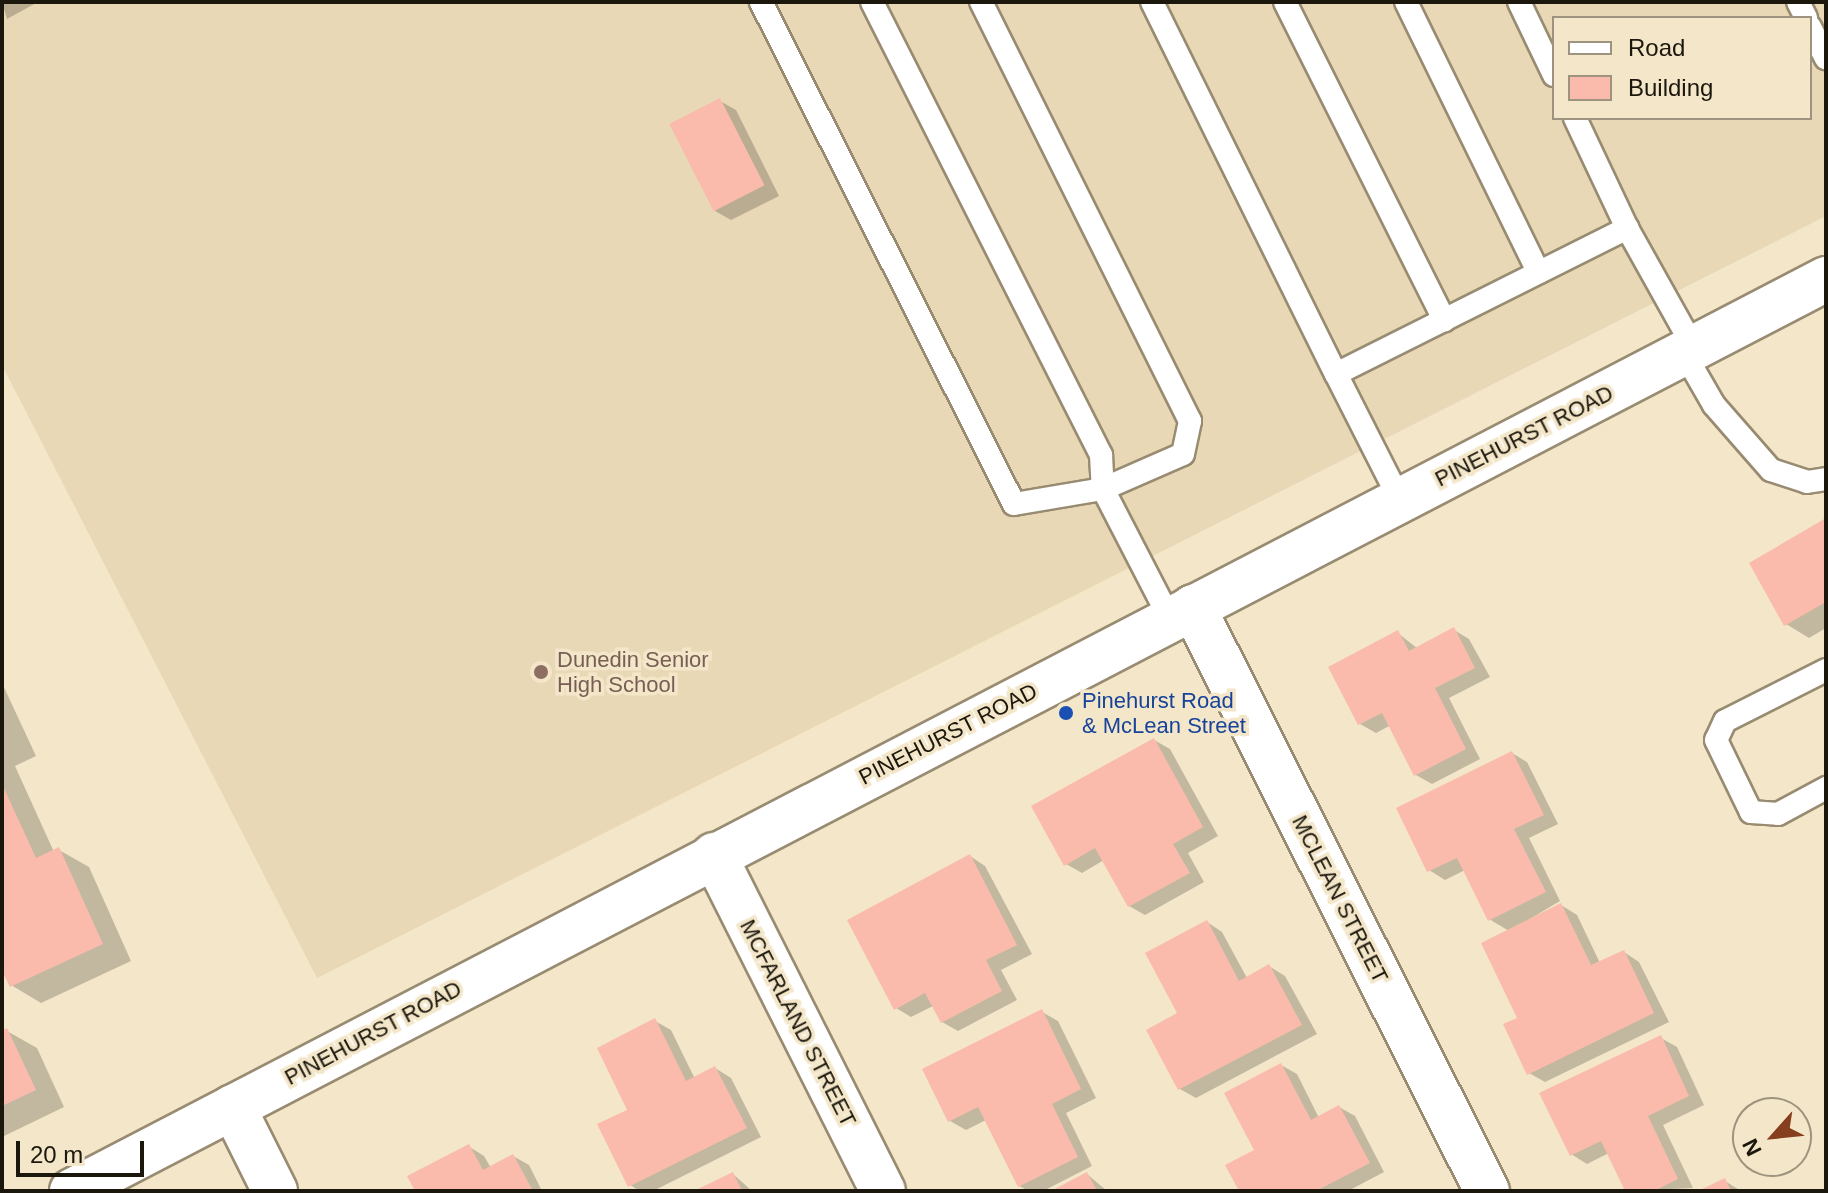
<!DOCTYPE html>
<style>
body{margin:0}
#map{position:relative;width:1828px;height:1193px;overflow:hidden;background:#f3e6c9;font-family:Helvetica,sans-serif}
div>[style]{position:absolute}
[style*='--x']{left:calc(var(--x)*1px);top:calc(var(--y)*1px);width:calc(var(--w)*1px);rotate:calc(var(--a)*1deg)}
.built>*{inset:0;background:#e9d8b6}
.shadow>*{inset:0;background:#0003}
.building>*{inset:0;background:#fbbbac;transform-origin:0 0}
.roads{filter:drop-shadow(2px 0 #988b71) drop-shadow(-2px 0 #988b71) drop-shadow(0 2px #988b71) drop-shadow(0 -2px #988b71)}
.lane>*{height:22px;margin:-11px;padding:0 11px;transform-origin:11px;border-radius:11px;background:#fff}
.street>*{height:44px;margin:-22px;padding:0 22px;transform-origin:22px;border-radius:22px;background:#fff}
.secondary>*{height:44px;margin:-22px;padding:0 22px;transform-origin:22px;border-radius:22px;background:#fff}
.dots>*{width:22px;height:22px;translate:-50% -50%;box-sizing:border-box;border:4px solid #f3e6c9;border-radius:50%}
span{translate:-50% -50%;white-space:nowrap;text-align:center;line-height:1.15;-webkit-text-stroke:7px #f3e6c9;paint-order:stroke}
.street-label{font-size:22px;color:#1b170d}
.education-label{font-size:22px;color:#785e54}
.left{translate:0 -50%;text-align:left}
.transit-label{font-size:22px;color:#164399}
.frame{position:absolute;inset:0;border:4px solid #1b170d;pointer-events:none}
.legend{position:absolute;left:1552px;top:16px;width:260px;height:104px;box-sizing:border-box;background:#f3e6c9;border:2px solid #9d937e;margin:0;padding:10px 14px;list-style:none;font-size:24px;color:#1b170d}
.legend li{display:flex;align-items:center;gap:16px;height:40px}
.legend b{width:40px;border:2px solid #9d937e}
.north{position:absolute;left:1732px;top:1097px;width:80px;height:80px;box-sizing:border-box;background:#f3e6c9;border:2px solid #9d937e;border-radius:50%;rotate:243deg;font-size:22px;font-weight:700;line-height:32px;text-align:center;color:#1b170d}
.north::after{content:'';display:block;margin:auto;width:28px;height:36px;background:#853e1e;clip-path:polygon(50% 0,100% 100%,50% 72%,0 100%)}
.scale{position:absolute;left:16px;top:1141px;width:128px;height:36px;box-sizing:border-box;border:4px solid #1b170d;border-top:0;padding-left:10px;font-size:24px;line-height:28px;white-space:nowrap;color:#1b170d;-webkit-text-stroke:6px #f3e6c9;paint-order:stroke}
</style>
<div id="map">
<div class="built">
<i style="clip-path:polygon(evenodd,2px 2px,1826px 2px,1826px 216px,317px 978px,2px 365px,2px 2px,1554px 18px,1810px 18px,1810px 118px,1554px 118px,1554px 18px)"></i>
</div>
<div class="shadow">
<i style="clip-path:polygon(2px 2px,38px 2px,7px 19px)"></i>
<i style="clip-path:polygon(720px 101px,736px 110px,779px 196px,731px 220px,715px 211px)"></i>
<i style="clip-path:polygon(1826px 521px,1826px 628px,1809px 638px,1786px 624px)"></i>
<i style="clip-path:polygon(1454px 630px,1469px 639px,1490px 677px,1449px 698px,1480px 759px,1432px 784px,1416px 775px,1391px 725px,1376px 733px,1360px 724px,1398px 633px,1418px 649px)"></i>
<i style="clip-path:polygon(2px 683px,36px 756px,15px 766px,54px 852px,59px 850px,89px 867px,131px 961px,41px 1003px,11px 985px,2px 966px)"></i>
<i style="clip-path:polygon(1154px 740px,1170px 749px,1218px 836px,1188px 853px,1204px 882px,1145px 915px,1129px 906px,1104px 860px,1082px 873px,1066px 864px)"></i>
<i style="clip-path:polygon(1512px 753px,1527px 762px,1558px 824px,1529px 838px,1560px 901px,1515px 928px,1561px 905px,1577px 915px,1600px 963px,1624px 952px,1639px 962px,1669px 1022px,1545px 1082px,1529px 1073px,1509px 931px,1489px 919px,1465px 870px,1445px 880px,1429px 870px)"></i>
<i style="clip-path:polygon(970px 856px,985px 866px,1032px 954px,1001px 970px,1017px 1000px,958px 1031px,942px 1022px,933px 1006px,911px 1017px,896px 1008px)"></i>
<i style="clip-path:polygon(1207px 922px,1222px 932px,1247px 978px,1269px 966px,1285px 976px,1317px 1034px,1196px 1098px,1180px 1089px)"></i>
<i style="clip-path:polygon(1042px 1012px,1058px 1021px,1096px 1098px,1066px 1113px,1092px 1166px,1043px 1191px,1029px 1191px,1019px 1186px,986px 1120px,966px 1130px,950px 1121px)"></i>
<i style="clip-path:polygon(655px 1021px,671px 1030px,695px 1079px,715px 1068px,731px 1078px,761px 1137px,653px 1191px,640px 1191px,630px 1185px,630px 1111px)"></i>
<i style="clip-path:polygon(7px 1031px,37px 1048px,64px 1107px,2px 1137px,2px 1033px)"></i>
<i style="clip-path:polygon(1661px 1038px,1677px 1047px,1704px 1105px,1663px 1125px,1693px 1188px,1627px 1191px,1609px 1153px,1587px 1164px,1571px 1154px)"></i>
<i style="clip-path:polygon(1281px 1065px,1297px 1074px,1319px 1118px,1339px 1107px,1355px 1116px,1384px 1172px,1348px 1191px,1241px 1191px)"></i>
<i style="clip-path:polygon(468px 1146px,484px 1156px,491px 1168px,513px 1156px,529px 1165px,542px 1191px,417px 1191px)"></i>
<i style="clip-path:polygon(733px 1174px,752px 1191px,698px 1191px)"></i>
<i style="clip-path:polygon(1087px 1174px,1107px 1191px,1056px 1191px)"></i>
<i style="clip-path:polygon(1725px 1181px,1741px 1191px,1702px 1191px)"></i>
</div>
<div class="building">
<i style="left:720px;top:98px;width:98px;height:57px;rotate:63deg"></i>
<i style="clip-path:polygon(1826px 518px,1826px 602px,1784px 626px,1749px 563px)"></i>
<i style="clip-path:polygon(1454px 627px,1475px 668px,1435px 688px,1466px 749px,1414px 776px,1382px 713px,1358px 725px,1328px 667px,1398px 630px,1409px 651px)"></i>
<i style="clip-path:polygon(1154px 738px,1203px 827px,1173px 844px,1190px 873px,1128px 907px,1095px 848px,1064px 866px,1031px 806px)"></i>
<i style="clip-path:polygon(1512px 751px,1544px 815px,1514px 829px,1546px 892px,1488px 921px,1457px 858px,1427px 872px,1396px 808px)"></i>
<i style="clip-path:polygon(2px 784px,36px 858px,59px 847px,103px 944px,10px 987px,2px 971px)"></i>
<i style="clip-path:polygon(970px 854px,1017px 945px,986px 960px,1002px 991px,941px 1023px,925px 993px,894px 1010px,847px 920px)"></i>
<i style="clip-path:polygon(1561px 903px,1591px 965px,1624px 950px,1654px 1013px,1527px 1075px,1503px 1024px,1517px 1018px,1481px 943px)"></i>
<i style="clip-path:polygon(1207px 920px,1239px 981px,1269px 964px,1302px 1025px,1178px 1090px,1146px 1030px,1177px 1013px,1145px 953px)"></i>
<i style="clip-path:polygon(1042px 1009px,1081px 1089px,1052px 1104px,1078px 1157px,1018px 1187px,978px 1107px,948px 1122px,922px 1069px)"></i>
<i style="clip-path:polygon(655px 1018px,686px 1081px,715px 1066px,747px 1128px,628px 1187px,597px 1124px,627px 1110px,597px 1048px)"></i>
<i style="clip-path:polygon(7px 1028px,36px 1090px,2px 1106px,2px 1031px)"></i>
<i style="clip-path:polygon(1661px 1035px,1689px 1096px,1648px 1116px,1678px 1179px,1654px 1191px,1625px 1191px,1601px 1141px,1570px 1156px,1539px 1093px)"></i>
<i style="clip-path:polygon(1281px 1063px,1311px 1120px,1339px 1105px,1370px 1163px,1316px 1191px,1239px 1191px,1225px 1165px,1254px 1150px,1224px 1093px)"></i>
<i style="clip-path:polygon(469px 1144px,483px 1170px,513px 1154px,533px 1191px,415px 1191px,407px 1176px)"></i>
<i style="clip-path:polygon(733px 1172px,742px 1191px,694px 1191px)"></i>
<i style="clip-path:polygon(1087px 1172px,1097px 1191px,1051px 1191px)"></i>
<i style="clip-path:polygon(1725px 1178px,1731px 1191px,1698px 1191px)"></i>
</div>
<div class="roads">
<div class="lane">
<i style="--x:761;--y:2;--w:562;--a:63.25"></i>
<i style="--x:1014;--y:504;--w:90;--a:-9.6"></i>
<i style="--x:1103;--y:489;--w:87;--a:-23.6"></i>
<i style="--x:1183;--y:454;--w:34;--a:-78"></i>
<i style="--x:1190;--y:421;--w:468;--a:-116.5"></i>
<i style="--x:872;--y:2;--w:508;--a:63.18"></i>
<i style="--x:1101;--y:455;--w:34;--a:87"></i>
<i style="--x:1103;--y:489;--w:146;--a:62.7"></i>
<i style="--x:1152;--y:2;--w:415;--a:63.7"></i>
<i style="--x:1285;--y:2;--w:356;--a:63.4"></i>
<i style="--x:1406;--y:2;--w:301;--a:63.9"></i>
<i style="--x:1519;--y:2;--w:81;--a:64.4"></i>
<i style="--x:1798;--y:2;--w:18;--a:63"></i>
<i style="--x:1810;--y:27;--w:35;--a:63"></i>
<i style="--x:1575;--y:118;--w:122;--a:64.7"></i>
<i style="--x:1684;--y:353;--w:60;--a:60"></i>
<i style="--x:1714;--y:405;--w:86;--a:48.8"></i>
<i style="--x:1771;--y:470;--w:38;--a:18"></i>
<i style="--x:1807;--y:482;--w:19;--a:-9"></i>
<i style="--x:1400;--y:500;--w:141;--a:-116.9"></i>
<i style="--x:1336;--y:374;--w:326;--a:-26.6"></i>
<i style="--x:1627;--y:228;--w:137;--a:60.8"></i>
<i style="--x:1826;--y:670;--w:113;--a:153.2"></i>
<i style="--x:1725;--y:721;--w:21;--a:115"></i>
<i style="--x:1716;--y:740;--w:80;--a:64.1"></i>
<i style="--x:1751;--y:812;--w:27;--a:4"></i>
<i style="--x:1778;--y:814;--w:55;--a:-28.4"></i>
</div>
<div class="street">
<i style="--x:1193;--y:607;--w:654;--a:63.28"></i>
<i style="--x:714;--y:855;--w:376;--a:63.3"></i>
<i style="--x:233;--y:1107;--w:94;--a:63.4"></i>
</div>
<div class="secondary">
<i style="--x:72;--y:1191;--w:1977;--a:-27.47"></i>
</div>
</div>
<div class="dots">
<i style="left:541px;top:672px;background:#8d6e63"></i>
<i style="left:1066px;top:713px;background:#1a4fb4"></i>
</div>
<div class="street-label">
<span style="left:1524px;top:436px;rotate:-27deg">PINEHURST ROAD</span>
<span style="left:948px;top:734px;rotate:-27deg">PINEHURST ROAD</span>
<span style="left:1340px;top:899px;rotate:63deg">MCLEAN STREET</span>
<span style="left:798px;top:1023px;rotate:63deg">MCFARLAND STREET</span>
<span style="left:373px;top:1033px;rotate:-28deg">PINEHURST ROAD</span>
</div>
<div class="education-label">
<span class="left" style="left:557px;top:672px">Dunedin Senior<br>High School</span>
</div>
<div class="transit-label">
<span class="left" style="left:1082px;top:713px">Pinehurst Road<br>&amp; McLean Street</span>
</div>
<div class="frame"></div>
<ul class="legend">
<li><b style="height:10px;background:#fff"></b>Road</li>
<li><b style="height:22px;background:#fbbbac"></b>Building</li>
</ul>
<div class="north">N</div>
<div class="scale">20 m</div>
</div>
